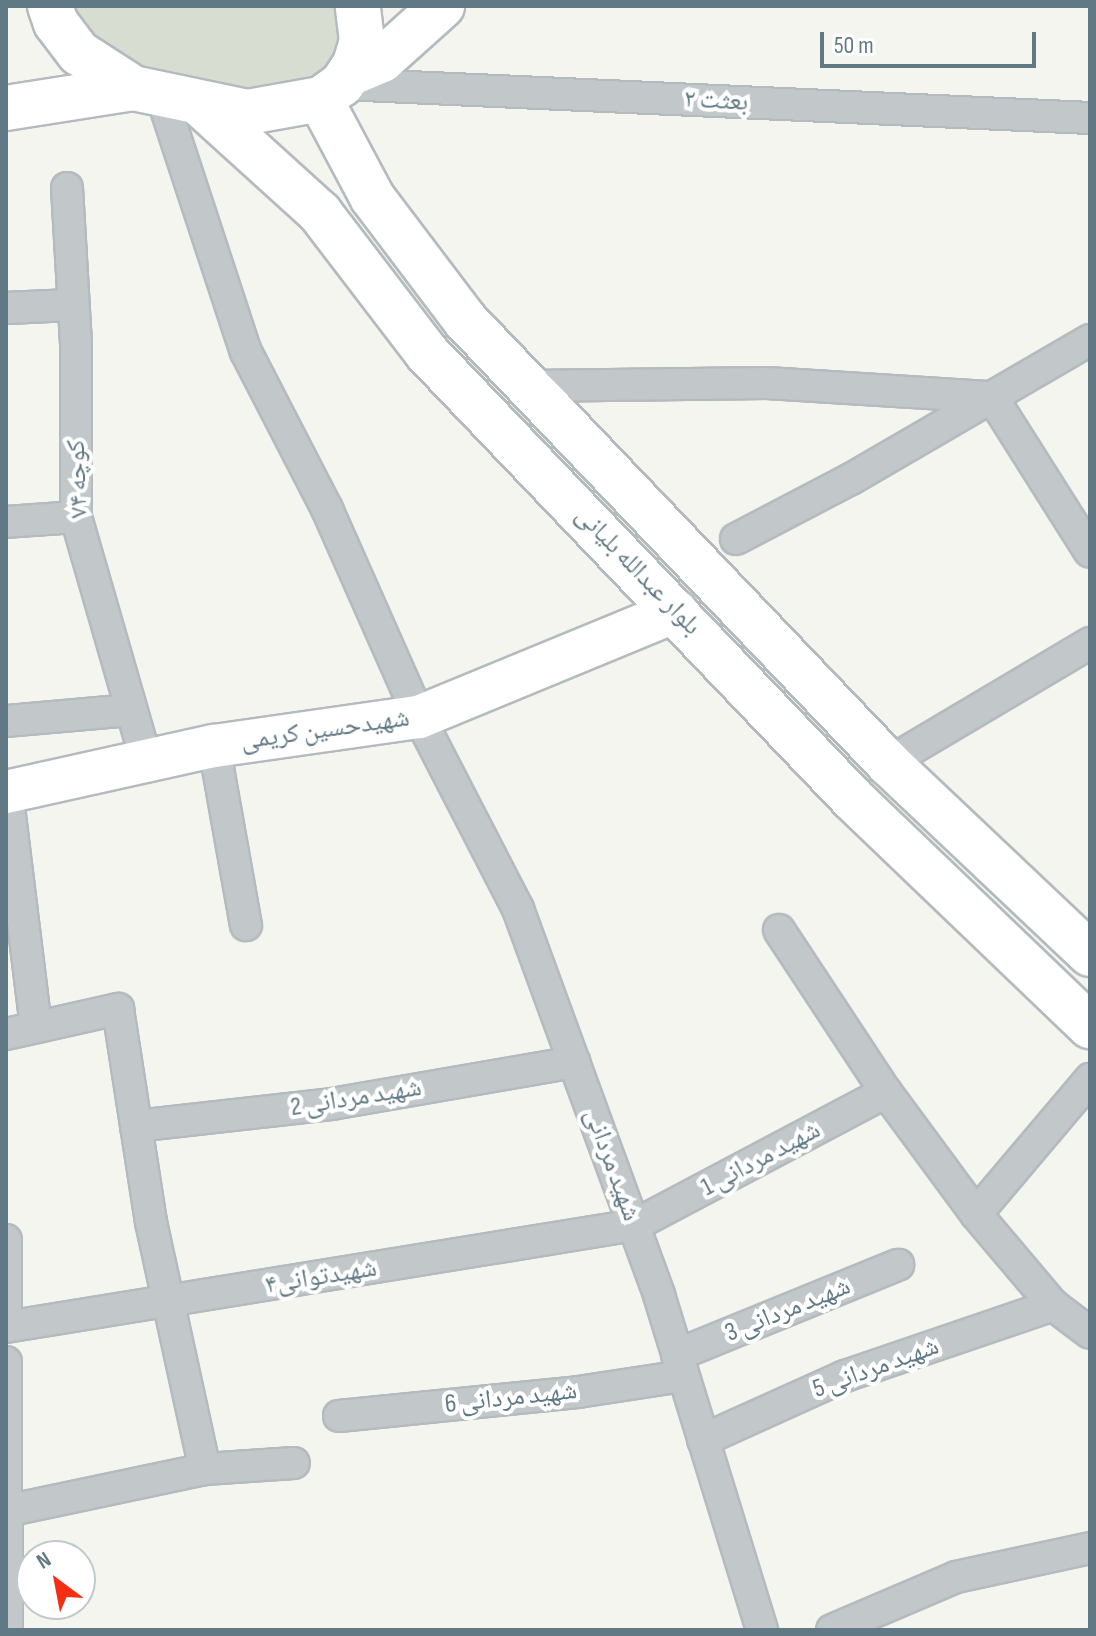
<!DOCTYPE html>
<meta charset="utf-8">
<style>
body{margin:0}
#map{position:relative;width:1096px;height:1636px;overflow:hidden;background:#f5f5f0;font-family:"Sofia Sans Condensed","Noto Naskh Arabic",sans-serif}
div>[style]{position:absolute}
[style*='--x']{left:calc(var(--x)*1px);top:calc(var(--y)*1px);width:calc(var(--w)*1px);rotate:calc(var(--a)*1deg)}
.green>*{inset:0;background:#d7ddd1}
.roads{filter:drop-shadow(2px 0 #b4bbbe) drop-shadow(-2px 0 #b4bbbe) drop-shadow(0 2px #b4bbbe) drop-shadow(0 -2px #b4bbbe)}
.street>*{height:30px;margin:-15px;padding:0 15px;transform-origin:15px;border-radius:15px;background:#c2c7ca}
.secondary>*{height:42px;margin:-21px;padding:0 21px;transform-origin:21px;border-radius:21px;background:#fff}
.primary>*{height:44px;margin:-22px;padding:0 22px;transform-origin:22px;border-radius:22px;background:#fff}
span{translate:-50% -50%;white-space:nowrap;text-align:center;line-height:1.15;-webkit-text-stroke:8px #fff;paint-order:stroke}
.street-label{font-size:26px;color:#617985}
.frame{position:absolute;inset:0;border:8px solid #617985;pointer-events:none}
.north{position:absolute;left:16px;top:1540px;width:80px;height:80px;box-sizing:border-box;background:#fff;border:2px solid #c0c9ce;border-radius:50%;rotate:328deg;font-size:22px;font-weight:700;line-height:32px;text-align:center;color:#617985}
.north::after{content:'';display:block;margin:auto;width:28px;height:36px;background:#f32e12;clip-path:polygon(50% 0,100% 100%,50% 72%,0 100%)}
.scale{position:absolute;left:820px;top:32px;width:216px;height:36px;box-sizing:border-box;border:4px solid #617985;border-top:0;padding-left:10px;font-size:24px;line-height:28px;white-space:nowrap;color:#617985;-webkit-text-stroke:6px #fff;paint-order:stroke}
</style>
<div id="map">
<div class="green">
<i style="clip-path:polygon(64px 6px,342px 6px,344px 12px,336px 62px,305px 85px,225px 92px,173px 79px,95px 46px)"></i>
</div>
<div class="roads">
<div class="street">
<i style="--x:342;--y:84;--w:749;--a:2.6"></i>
<i style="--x:162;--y:97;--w:268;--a:71.8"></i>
<i style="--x:246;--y:352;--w:177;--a:62.7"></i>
<i style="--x:327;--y:509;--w:227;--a:66.1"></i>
<i style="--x:419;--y:717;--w:216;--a:62.7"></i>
<i style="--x:518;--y:909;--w:411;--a:69.9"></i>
<i style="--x:659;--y:1295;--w:350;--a:72.9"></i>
<i style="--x:67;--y:188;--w:156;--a:86.7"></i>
<i style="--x:76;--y:344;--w:173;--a:90"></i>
<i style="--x:76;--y:517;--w:253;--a:73.9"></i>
<i style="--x:6;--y:308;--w:67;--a:-2.6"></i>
<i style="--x:528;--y:386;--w:239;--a:-0.7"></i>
<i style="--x:767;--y:383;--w:225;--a:3.6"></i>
<i style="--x:992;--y:397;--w:183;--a:57.7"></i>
<i style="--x:6;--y:522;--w:70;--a:-4.1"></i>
<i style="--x:736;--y:539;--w:130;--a:-27.6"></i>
<i style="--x:851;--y:479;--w:276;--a:-30.2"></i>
<i style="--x:6;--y:721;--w:125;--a:-5"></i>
<i style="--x:214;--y:746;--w:182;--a:79.9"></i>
<i style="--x:888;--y:763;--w:235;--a:-30.7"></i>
<i style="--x:7;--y:791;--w:238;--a:83"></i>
<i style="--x:779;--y:930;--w:194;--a:56.6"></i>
<i style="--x:886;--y:1092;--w:152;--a:53.6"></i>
<i style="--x:976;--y:1214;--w:119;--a:49.8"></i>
<i style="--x:1053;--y:1305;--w:46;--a:37.1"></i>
<i style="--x:6;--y:1034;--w:115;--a:-12.6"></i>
<i style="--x:118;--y:1009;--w:216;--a:81.2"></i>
<i style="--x:151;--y:1222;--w:253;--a:77.7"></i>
<i style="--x:136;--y:1126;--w:197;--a:-6.4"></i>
<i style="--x:332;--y:1104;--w:246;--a:-9.8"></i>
<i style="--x:976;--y:1214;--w:177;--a:-49.8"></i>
<i style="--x:6;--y:1240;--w:68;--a:90"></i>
<i style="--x:6;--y:1327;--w:637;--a:-9.21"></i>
<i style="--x:635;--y:1225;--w:284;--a:-27.9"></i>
<i style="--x:677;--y:1355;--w:239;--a:-22.2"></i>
<i style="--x:6;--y:1362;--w:266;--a:89.8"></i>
<i style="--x:339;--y:1416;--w:240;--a:-5.7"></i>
<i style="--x:578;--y:1392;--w:106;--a:-8.7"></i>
<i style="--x:703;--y:1440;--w:156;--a:-24.3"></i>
<i style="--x:845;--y:1376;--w:220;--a:-18.8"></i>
<i style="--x:6;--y:1511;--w:203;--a:-11.9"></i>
<i style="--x:205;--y:1469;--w:89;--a:-3.9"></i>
<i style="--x:832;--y:1630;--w:135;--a:-23.1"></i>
<i style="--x:956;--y:1577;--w:137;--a:-12.2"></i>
</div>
<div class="secondary">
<i style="--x:6;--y:792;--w:213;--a:-12.5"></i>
<i style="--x:214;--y:746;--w:207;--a:-8.1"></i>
<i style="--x:419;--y:717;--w:278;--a:-22.4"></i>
</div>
<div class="primary">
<i style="--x:50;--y:6;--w:18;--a:71"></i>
<i style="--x:56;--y:23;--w:38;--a:53"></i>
<i style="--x:79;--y:53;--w:64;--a:32.9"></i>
<i style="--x:133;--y:88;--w:117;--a:11.8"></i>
<i style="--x:248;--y:112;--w:74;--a:-10.1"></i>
<i style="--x:321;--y:99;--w:26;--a:-36"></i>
<i style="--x:342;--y:84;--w:24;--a:-57"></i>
<i style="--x:355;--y:64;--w:24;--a:-73"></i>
<i style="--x:362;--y:41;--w:35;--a:-97"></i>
<i style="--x:349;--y:74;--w:36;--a:-23"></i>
<i style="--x:382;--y:60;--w:81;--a:-42"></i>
<i style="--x:320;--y:99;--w:111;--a:62"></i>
<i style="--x:372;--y:197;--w:154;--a:52.9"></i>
<i style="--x:465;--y:320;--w:613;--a:46.32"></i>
<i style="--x:888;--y:763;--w:278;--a:43.4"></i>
<i style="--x:201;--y:105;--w:161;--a:42.2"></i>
<i style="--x:320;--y:213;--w:176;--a:52.6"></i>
<i style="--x:427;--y:353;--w:615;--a:46.32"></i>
<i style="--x:852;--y:798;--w:330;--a:43.8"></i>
<i style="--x:6;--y:108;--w:129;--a:-8.9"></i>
</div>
</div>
<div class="street-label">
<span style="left:716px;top:101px;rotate:3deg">بعثت ۲</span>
<span style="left:78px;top:479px;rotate:-92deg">کوچه ۷۴</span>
<span style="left:638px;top:571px;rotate:46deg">بلوار عبدالله بلیانی</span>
<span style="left:325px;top:730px;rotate:-8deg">شهیدحسین کریمی</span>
<span style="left:356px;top:1098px;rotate:-9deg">شهید مردانی 2</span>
<span style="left:761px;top:1159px;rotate:-28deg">شهید مردانی 1</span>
<span style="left:612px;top:1165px;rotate:70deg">شهید مردانی</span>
<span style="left:321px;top:1277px;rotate:-9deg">شهیدتوانی۴</span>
<span style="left:788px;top:1310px;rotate:-22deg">شهید مردانی 3</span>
<span style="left:876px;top:1368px;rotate:-20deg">شهید مردانی 5</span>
<span style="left:511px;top:1398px;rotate:-6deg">شهید مردانی 6</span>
</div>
<div class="frame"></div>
<div class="north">N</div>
<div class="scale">50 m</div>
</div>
